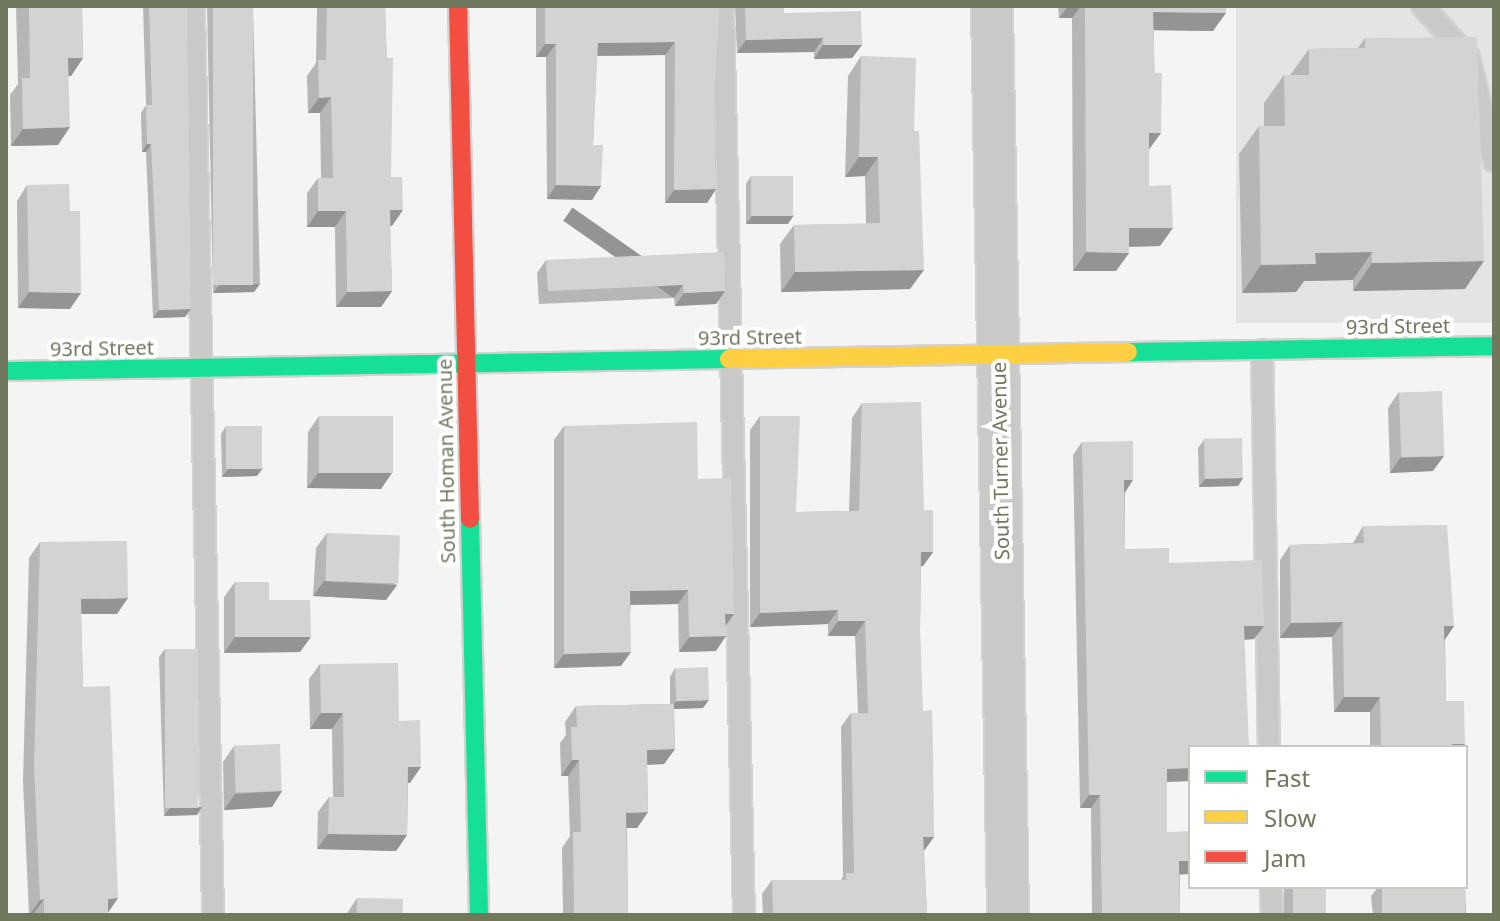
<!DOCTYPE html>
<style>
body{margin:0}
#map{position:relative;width:1500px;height:921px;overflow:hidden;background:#f5f4f5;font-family:"Noto Sans",sans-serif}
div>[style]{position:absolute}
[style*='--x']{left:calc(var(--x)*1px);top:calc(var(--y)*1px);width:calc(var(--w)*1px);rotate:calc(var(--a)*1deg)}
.built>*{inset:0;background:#e5e4e3;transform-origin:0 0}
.roads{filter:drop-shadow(2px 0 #d2d2d0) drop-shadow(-2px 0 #d2d2d0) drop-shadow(0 2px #d2d2d0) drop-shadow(0 -2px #d2d2d0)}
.lane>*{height:20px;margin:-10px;padding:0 10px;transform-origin:10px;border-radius:10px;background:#c9cac7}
.street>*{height:40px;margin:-20px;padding:0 20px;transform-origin:20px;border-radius:20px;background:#c9cac7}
.fast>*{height:18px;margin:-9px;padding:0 9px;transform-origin:9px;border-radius:9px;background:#16e098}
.slow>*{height:18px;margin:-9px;padding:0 9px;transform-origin:9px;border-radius:9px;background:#ffcf43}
.jam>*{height:18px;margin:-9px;padding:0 9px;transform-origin:9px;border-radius:9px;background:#f24e42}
.wall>*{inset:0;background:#b5b6b5;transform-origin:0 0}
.shaded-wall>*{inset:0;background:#949493;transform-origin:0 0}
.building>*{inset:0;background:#d3d4d2;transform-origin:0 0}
span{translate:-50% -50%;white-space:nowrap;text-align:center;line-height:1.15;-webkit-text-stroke:8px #fff;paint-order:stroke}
.street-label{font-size:20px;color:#70785e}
.frame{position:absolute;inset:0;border:8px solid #70785e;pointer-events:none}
.legend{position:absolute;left:1188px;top:745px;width:280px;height:144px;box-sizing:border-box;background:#fff;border:2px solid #c6c9bf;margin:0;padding:10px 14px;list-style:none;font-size:24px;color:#70785e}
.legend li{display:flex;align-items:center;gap:16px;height:40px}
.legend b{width:40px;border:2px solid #c6c9bf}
</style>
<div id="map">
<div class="built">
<i style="left:1236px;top:6px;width:258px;height:317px"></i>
</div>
<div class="roads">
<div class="lane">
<i style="--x:194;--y:6;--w:909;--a:88.8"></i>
<i style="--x:723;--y:6;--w:909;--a:88.68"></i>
<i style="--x:1422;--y:6;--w:69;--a:47.3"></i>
<i style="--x:1469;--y:57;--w:107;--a:76.5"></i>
<i style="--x:1262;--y:350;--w:397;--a:89"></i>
<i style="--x:1271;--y:887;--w:28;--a:88"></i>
</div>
<div class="street">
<i style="--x:992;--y:6;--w:909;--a:88.99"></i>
</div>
<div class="fast">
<i style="--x:1128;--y:352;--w:366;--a:-0.9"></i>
<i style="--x:6;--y:371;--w:723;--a:-0.95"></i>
<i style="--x:470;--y:519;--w:396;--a:88.7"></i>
</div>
<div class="slow">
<i style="--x:729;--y:359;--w:399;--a:-1"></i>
</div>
<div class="jam">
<i style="--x:458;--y:6;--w:513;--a:88.66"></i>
</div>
</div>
<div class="wall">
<i style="clip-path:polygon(16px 6px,82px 6px,83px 58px,71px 76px,68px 76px,58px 145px,11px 146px,10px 95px,18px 84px)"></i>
<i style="clip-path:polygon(143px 6px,187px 6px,185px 317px,153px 318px,146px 152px,142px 152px,141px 113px,146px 105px)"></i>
<i style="clip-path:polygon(207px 6px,253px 6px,260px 284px,254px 292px,213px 293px)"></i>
<i style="clip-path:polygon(317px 6px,385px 6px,392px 226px,390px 226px,392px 291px,381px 307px,336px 307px,335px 227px,307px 227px,307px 193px,318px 178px,321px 178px,320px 113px,308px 113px,307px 76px,316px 63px)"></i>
<i style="clip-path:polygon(536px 6px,720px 6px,714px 100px,716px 189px,707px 203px,665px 203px,665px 55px,597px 56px,593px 145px,601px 186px,592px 200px,547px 199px,546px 57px,536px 57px)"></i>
<i style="clip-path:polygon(735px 6px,784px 6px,784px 13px,862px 45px,852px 58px,814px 59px,814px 52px,737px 53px)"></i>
<i style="clip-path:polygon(1058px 6px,1226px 6px,1213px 31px,1154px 30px,1149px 149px,1149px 186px,1160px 246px,1129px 247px,1129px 253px,1116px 271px,1073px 271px,1072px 18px,1059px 18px)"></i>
<i style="clip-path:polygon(1365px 38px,1465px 289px,1353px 291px,1353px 280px,1304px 281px,1296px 292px,1242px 293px,1239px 154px,1259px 126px,1264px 126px,1264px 103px,1284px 75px,1290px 75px,1309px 49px,1358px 48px)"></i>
<i style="clip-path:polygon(861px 56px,910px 289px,781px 292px,780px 244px,794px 225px,866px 224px,865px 176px,845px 177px,848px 76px)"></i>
<i style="clip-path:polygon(751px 176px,788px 224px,746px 224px,746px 184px)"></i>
<i style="clip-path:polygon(27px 185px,70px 211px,70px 309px,18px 308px,17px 201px)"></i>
<i style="clip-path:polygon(546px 260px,725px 291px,716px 304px,675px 306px,674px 298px,539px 304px,537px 273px)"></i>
<i style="clip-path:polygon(1399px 392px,1433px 471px,1390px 473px,1388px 408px)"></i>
<i style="clip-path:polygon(862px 403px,924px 510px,933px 552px,923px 566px,921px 566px,920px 630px,924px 851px,927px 915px,763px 915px,762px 894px,772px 880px,841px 880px,843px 876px,841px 727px,851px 713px,858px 713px,855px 636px,828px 636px,828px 624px,750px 627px,750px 430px,760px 416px,796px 512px,849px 511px,852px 418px)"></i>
<i style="clip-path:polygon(319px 416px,381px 489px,307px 488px,308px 432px)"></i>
<i style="clip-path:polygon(226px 426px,257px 476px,222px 477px,221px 434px)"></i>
<i style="clip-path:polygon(564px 426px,698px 479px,726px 626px,716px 651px,679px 652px,678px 604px,631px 605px,621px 666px,554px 668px,554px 440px)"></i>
<i style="clip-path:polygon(1204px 440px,1243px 478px,1238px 486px,1199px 487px,1198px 448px)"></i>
<i style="clip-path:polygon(1082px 442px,1125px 493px,1125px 549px,1169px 563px,1264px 626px,1254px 639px,1244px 640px,1190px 747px,1190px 781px,1167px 782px,1167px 832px,1190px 874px,1180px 874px,1180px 915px,1092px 915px,1091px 808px,1080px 808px,1073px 455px)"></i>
<i style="clip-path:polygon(1363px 526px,1454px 626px,1445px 639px,1446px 701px,1465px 744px,1463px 747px,1370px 747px,1370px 712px,1334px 712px,1332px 637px,1280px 638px,1280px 560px,1290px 545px,1353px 543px)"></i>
<i style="clip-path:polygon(327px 533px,397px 585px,386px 600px,313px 596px,316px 548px)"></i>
<i style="clip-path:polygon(40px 542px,117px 614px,81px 614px,83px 687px,118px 898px,108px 912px,108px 915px,29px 915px,23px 781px,29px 558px)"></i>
<i style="clip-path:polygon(235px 582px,269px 600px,300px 652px,224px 653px,224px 597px)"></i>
<i style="clip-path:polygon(165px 649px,197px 815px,164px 816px,159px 657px)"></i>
<i style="clip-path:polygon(320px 664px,399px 721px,410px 783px,408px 783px,407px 835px,396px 851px,317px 849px,318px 812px,329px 797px,333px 797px,332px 729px,310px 729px,309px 679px)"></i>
<i style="clip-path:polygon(675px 668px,703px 708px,674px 709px,675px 749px,664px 764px,647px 765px,648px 812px,637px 828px,627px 828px,628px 915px,563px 915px,562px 848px,570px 836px,568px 776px,561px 776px,560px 743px,566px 735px,565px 722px,576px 706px,670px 704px,670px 677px)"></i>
<i style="clip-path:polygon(234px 746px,282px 791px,272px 807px,224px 810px,223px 762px)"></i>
<i style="left:1284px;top:887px;width:42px;height:28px"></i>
<i style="clip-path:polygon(1378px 887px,1465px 887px,1466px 915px,1373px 915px,1371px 896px)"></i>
<i style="clip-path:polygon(357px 898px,403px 915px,346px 915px)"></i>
</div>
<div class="shaded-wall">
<i style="clip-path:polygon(1068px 6px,1081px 6px,1072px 18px,1059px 18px)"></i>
<i style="clip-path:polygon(1153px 12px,1226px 13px,1213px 31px,1140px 30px)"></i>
<i style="clip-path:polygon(823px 38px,814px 52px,737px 53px,746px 40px)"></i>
<i style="clip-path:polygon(675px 42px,665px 55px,588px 56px,598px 43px)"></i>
<i style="clip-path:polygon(545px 44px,556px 44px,546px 57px,536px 57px)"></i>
<i style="clip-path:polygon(823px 45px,862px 45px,852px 58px,814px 59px)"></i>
<i style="clip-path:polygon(68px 58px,83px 58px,71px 76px,55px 76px)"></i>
<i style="clip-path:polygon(331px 97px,320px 113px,308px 113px,319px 98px)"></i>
<i style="clip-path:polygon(70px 127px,58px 145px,11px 146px,23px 129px)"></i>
<i style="clip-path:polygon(1149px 133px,1161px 133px,1148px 151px)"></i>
<i style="clip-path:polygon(147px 144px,151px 144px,146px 152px,142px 152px)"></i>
<i style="clip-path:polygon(859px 157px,878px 157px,865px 176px,845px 177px)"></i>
<i style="clip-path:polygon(556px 185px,601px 186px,592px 200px,547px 199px)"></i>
<i style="clip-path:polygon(716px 189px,707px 203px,665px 203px,674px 190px)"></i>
<i style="clip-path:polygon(390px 210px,403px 210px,392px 226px,379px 226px)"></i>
<i style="clip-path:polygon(318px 211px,346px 211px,335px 227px,307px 227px)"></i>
<i style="clip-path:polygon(794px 215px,788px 224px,746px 224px,752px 216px)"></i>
<i style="clip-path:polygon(1129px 228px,1173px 228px,1160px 246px,1116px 247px)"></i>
<i style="clip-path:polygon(1086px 252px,1129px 253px,1116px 271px,1073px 271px)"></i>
<i style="clip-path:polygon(1372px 252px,1353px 280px,1304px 281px,1296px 292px,1242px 293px,1261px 265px,1315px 253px)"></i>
<i style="clip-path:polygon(1484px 261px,1465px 289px,1353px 291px,1372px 263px)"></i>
<i style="clip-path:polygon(924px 270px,910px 289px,781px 292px,795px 272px)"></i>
<i style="clip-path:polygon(260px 284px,254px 292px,213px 293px,219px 285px)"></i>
<i style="left:683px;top:285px;width:16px;height:135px;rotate:125deg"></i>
<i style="clip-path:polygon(392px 291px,381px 307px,336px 307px,347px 292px)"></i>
<i style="clip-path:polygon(725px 291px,716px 304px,675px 306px,684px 293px)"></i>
<i style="clip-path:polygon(29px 292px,81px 293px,70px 309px,18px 308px)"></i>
<i style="clip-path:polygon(191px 309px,185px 317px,153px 318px,159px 310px)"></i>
<i style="clip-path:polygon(1444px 456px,1433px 471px,1390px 473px,1401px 457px)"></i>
<i style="clip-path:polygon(263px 468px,257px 476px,222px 477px,228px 469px)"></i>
<i style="clip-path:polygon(318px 473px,392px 473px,381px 489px,307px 488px)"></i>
<i style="clip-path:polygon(1243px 478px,1238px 486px,1199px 487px,1205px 479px)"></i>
<i style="clip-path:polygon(1124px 480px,1133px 480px,1124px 494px)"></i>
<i style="clip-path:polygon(921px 552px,933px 552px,923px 566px,911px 566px)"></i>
<i style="clip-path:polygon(324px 581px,397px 585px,386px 600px,313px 596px)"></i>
<i style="clip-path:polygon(688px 590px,678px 604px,620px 605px,630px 591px)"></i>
<i style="clip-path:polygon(128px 598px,117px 614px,70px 614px,81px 599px)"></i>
<i style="clip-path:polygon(838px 610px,828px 624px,750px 627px,760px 613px)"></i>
<i style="clip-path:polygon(725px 614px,734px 614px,724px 628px)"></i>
<i style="clip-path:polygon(838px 621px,865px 621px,855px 636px,828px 636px)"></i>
<i style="clip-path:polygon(1343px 622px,1332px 637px,1280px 638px,1291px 623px)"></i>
<i style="clip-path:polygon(1244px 626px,1264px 626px,1254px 639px,1234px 640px)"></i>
<i style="clip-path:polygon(1444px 626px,1454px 626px,1444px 641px)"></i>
<i style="clip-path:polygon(726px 636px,716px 651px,679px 652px,689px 637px)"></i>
<i style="clip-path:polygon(235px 637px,311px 637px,300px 652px,224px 653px)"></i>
<i style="clip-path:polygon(631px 652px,621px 666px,554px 668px,564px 654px)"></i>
<i style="clip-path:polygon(1344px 697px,1380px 697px,1370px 712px,1334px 712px)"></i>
<i style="clip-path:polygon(709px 700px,703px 708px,671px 709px,676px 701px)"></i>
<i style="clip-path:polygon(321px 713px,343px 713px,332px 729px,310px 729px)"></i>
<i style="clip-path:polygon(1452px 744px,1465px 744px,1463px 747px,1451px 747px)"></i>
<i style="clip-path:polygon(1408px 745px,1407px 747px,1380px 747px,1381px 746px)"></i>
<i style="clip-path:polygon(675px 749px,664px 764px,636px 765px,647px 750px)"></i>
<i style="clip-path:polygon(572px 760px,579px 760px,568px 776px,561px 776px)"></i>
<i style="clip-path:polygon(408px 767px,421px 767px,410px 783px,397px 783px)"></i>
<i style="clip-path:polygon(1190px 768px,1190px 781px,1157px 782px,1167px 769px)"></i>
<i style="clip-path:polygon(282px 791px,272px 807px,224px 810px,235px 794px)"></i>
<i style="clip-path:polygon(1089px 795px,1100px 795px,1091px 808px,1080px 808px)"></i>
<i style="clip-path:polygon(202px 807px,197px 815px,164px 816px,170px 808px)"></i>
<i style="clip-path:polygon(648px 812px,637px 828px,615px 828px,626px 813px)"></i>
<i style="clip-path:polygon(328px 834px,407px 835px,396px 851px,317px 849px)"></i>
<i style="clip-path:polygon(923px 837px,934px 837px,924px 851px)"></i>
<i style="clip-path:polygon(1179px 861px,1190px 861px,1190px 874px,1170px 875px)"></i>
<i style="clip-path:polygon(118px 898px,107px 914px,108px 899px)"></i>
<i style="clip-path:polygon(44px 899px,33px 915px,29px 915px,40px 900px)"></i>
</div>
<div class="building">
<i style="clip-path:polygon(29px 6px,82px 6px,83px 58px,68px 58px,70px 127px,23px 129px,22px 78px,30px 78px)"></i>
<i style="clip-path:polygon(149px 6px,187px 6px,191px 309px,159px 310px,151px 144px,147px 144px,146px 105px,152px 105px)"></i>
<i style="left:213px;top:6px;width:40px;height:279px"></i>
<i style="clip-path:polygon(327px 6px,385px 6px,387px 58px,393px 58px,391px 177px,402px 177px,403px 210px,390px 210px,392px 291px,347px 292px,346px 211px,318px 211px,318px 178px,333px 178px,331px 97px,319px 98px,318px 60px,326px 60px)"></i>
<i style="clip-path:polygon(545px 6px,720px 6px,714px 100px,716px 189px,674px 190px,675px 42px,598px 43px,593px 145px,603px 145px,601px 186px,556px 185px,556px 44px,545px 44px)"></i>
<i style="clip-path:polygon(745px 6px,784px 6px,784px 13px,861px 11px,862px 45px,823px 45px,823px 38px,746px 40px)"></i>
<i style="clip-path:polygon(1085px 6px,1226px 6px,1226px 13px,1153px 12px,1155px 73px,1162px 73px,1161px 133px,1149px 133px,1149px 186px,1171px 185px,1173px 228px,1129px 228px,1129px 253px,1086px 252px)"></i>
<i style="clip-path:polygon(1477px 37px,1484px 261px,1372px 263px,1372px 252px,1315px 253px,1316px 264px,1261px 265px,1259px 126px,1285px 126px,1284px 75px,1309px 75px,1309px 49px,1365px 48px,1365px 38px)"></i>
<i style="clip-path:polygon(861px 56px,916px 58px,914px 131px,919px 131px,924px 270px,795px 272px,794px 225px,880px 223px,878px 157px,859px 157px)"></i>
<i style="left:751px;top:176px;width:42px;height:40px"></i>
<i style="clip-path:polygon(69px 184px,70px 211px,80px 211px,81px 293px,29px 292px,27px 185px)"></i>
<i style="clip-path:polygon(724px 252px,725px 291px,684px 293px,683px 285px,548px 291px,546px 260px)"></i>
<i style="left:1442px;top:391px;width:65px;height:43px;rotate:88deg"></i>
<i style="clip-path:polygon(921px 402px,924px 510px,933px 510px,933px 552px,921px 552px,920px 630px,923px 711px,932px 710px,933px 748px,934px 837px,923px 837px,927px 915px,782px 915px,782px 914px,773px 914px,772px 880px,846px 880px,846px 873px,854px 873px,851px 713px,868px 713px,865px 621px,838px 621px,838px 610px,760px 613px,760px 416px,800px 416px,796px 512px,859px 511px,862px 403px)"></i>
<i style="left:319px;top:416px;width:74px;height:57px"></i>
<i style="clip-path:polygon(697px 422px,698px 479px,731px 478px,734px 614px,725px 614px,726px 636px,689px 637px,688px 590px,630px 591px,631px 652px,564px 654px,564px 426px)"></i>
<i style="left:226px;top:426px;width:36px;height:43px"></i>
<i style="left:1242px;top:438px;width:40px;height:38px;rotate:89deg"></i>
<i style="clip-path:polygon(1133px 441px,1133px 480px,1124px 480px,1125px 549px,1169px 548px,1169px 563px,1262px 560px,1264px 626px,1244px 626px,1249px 747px,1190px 747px,1190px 768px,1167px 769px,1167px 832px,1190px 831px,1190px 861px,1179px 861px,1180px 915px,1102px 915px,1100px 795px,1089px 795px,1082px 442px)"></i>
<i style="clip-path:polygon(1447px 525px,1454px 626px,1444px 626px,1446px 701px,1464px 701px,1465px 744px,1452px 744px,1453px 747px,1381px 746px,1380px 697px,1344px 697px,1343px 622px,1291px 623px,1290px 545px,1364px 543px,1363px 526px)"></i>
<i style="left:327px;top:533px;width:73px;height:48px;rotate:2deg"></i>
<i style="clip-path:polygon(127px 541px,128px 598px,81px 599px,83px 687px,110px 686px,118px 898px,108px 899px,108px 915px,44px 915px,44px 899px,40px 900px,34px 765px,40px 542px)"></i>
<i style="clip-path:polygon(235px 582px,269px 582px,269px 600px,310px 600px,311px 637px,235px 637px)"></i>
<i style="left:165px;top:649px;width:33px;height:159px"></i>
<i style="clip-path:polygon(398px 663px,399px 721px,420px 720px,421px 767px,408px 767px,407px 835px,328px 834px,329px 797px,344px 797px,343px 713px,321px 713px,320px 664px)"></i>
<i style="left:708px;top:667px;width:33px;height:33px;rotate:88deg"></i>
<i style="clip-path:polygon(674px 704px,675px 749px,647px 750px,648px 812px,626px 813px,628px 915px,574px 915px,573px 832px,581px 832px,579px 760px,572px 760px,571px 727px,577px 727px,576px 706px)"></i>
<i style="left:280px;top:744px;width:47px;height:46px;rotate:88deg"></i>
<i style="left:1293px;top:887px;width:33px;height:28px"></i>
<i style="left:1382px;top:887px;width:83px;height:28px"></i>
<i style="left:357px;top:898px;width:46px;height:17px;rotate:1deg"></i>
</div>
<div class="street-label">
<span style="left:1398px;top:326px;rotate:-1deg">93rd Street</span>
<span style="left:750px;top:337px;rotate:-1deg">93rd Street</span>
<span style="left:102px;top:348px;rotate:-1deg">93rd Street</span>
<span style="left:446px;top:461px;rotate:-91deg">South Homan Avenue</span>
<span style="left:1000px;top:461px;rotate:-91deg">South Turner Avenue</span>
</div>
<div class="frame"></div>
<ul class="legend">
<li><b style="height:10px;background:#16e098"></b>Fast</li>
<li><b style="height:10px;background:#ffcf43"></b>Slow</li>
<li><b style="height:10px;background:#f24e42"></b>Jam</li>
</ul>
</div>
